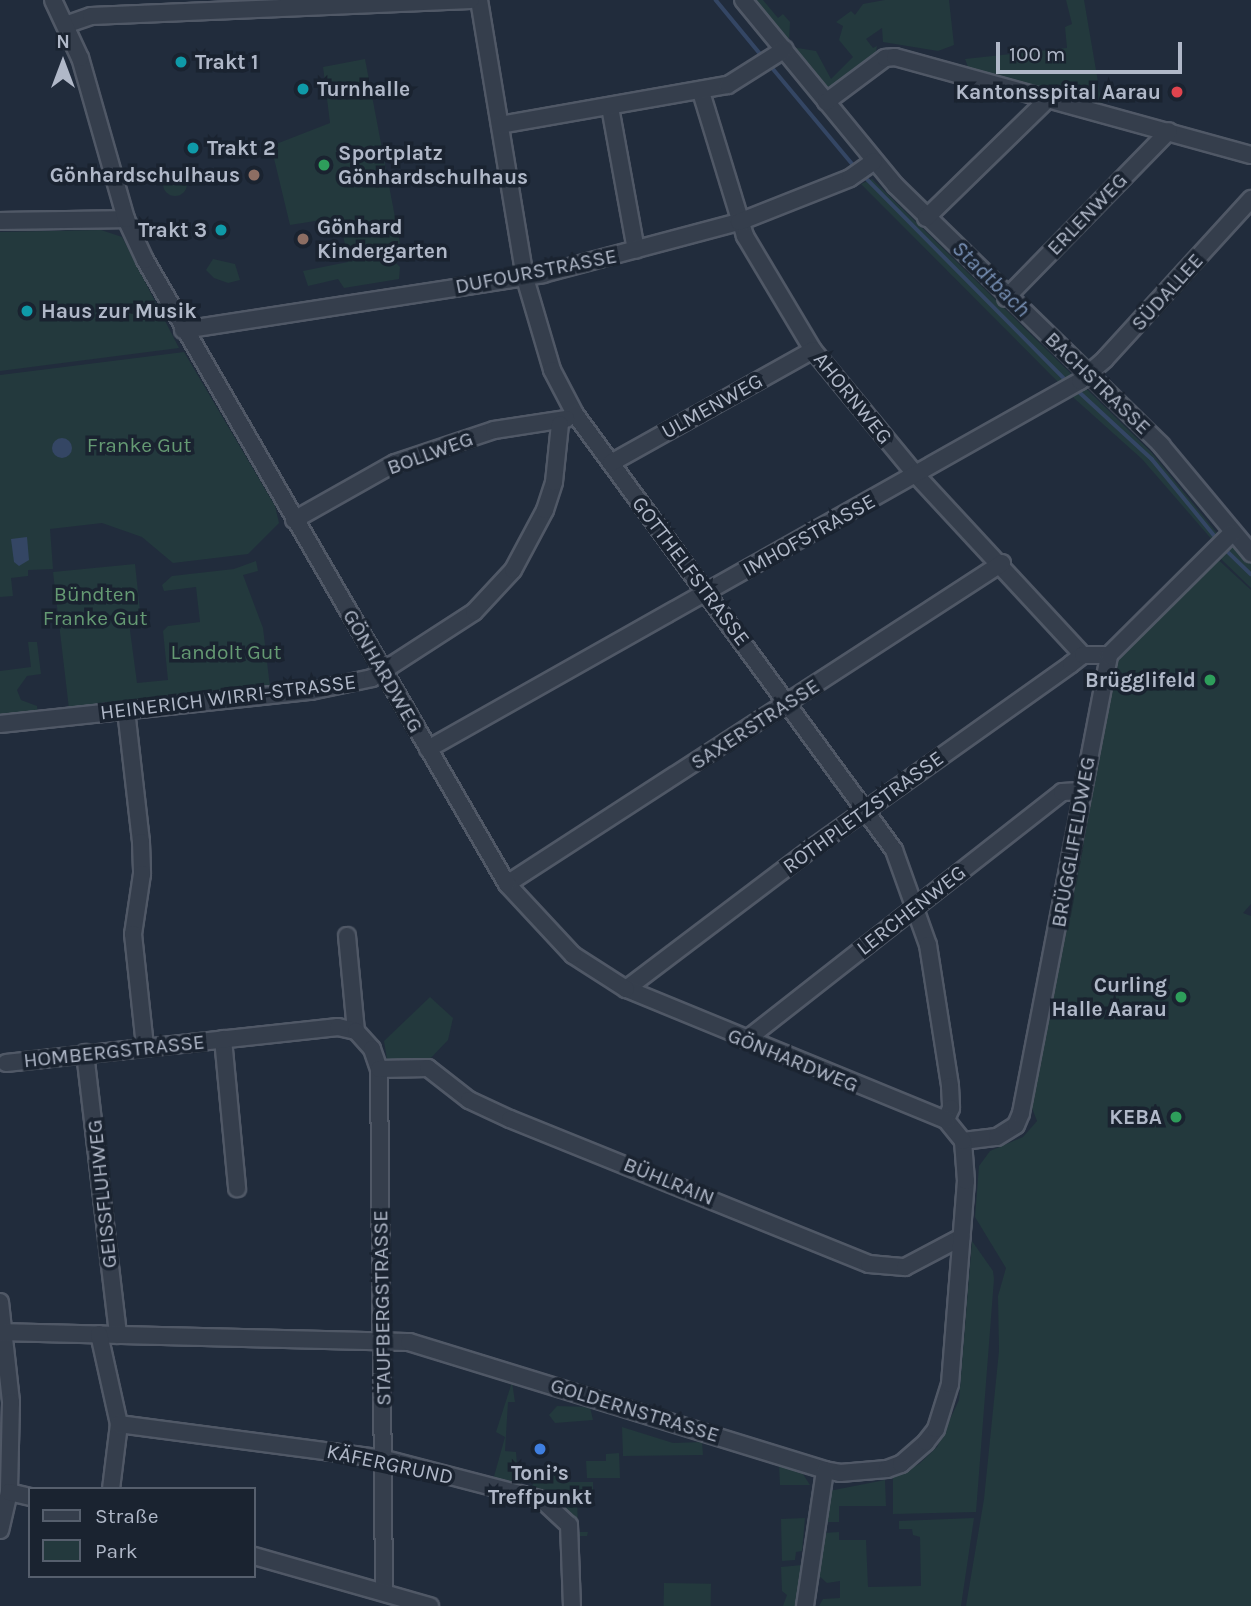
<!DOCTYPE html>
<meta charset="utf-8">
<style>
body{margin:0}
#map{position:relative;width:1251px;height:1606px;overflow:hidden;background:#212c3c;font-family:Karla,sans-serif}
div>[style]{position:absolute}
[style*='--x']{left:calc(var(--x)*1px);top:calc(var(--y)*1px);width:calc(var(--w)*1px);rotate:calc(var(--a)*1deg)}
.green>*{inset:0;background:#23393d;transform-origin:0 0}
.round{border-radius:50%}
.water>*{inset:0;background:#344664}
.stream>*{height:3.5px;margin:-1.75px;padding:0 1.75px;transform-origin:1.75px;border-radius:1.75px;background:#344664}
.roads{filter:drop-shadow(2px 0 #505866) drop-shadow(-2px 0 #505866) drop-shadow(0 2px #505866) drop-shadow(0 -2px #505866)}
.minor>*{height:16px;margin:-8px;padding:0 8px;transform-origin:8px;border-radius:8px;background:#353e4c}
.dots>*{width:19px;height:19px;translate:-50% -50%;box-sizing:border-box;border:4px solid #1a2330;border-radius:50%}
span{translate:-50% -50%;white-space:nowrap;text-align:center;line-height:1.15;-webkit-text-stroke:7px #1a2330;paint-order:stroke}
.poi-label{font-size:21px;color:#b0b8c8;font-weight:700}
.left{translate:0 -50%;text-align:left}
.right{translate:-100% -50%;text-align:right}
.street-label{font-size:21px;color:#b0b8c8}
.park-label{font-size:21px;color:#659a73}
.water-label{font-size:23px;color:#768eb2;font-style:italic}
.legend{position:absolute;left:28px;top:1487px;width:228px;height:91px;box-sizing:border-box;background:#1a2330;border:2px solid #565f6d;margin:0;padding:9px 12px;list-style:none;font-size:21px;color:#b0b8c8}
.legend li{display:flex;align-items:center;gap:14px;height:35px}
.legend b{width:35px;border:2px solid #565f6d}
.north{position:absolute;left:28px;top:28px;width:70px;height:70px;-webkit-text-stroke:5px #1a2330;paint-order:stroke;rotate:0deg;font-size:19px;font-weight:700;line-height:28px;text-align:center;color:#b0b8c8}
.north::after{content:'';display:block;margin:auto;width:24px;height:32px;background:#b0b8c8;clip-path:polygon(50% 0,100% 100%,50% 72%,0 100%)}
.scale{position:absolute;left:996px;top:42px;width:186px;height:32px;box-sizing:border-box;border:4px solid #b0b8c8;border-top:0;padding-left:9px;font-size:21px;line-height:24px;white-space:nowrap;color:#b0b8c8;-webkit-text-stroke:5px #1a2330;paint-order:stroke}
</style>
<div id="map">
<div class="green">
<i style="clip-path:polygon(751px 0,763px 0,778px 18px,783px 14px,790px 22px,789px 41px)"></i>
<i style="clip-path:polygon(885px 0,949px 0,954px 45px,938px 51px,883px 42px,882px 28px,866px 39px,873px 48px,877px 46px,874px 62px,825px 89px,791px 47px,816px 51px,831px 79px,853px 57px,839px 40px,843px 26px,836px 22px,851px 11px,855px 15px,863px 4px)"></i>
<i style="clip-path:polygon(1066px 0,1084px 0,1102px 105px,968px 67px,965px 59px,1067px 48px,1065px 27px,1072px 24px)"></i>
<i style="clip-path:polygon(365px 59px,402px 254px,390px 257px,400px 267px,399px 279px,344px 288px,338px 279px,308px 286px,303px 271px,348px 262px,340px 217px,290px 225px,271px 146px,330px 123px,323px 67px)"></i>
<i class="round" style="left:163px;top:172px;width:24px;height:24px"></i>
<i style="clip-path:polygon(872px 179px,1151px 452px,1220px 537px,1214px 542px,1142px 459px,1075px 399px,861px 184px)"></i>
<i style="clip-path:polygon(101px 230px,122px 237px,179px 348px,0 371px,0 232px)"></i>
<i style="clip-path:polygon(213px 259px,235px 264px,240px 280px,228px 283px,214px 278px,206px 270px)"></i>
<i style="clip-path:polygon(184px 352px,275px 506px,279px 523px,248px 554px,173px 563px,142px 537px,102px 523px,50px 529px,53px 569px,28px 570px,28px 576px,11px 578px,13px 596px,0 597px,0 375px)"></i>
<i style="clip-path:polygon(1231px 545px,1251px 561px,1251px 588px,1218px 556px)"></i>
<i style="clip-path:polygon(1212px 554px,1251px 590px,1251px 904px,1243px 913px,1251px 916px,1251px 1606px,966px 1606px,984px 1499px,999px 1351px,998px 1296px,1006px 1268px,975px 1217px,979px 1166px,990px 1151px,1023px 1137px,1037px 1121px,1027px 1095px,1109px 655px)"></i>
<i style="clip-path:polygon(256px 561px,258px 571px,243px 575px,263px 628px,270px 687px,69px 709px,53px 572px,135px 564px,141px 620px,129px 623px,137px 683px,168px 680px,163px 631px,168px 626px,200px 622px,196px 587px,164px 591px,162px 585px,172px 576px,234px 569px)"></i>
<i style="clip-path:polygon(28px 642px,37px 642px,41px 674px,27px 676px,17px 690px,21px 700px,37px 706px,38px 714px,0 718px,0 671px,31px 667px)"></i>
<i style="clip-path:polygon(430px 997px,453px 1018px,448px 1040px,427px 1062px,387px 1059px,384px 1041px)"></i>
<i style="clip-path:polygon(972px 1241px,993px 1271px,994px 1279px,976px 1512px,893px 1514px,893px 1477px,919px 1464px,937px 1447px,959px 1400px)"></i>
<i style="clip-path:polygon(512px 1382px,515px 1402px,508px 1402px,505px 1451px,516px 1452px,518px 1476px,508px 1485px,493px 1480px,505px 1437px,496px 1432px)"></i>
<i style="clip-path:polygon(557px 1406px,590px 1407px,593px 1420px,555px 1423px,549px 1415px)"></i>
<i style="clip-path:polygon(622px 1427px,673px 1443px,702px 1442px,703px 1455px,623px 1456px)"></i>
<i style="clip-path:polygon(619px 1453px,620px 1478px,587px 1478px,586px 1461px,606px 1461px,606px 1454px)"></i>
<i style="clip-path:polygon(779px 1464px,801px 1471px,810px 1485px,780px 1485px)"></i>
<i style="clip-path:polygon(566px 1473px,566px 1482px,593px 1482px,593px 1494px,577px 1495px,578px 1532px,588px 1532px,587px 1536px,577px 1536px,566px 1511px,532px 1486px,538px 1474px)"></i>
<i style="clip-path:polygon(885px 1480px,886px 1506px,839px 1506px,839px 1522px,824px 1522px,829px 1491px)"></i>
<i style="clip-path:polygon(805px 1518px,802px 1551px,796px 1552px,795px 1560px,782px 1561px,781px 1519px)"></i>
<i style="clip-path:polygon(974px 1518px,961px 1606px,819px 1606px,823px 1599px,840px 1598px,840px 1581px,827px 1583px,818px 1575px,824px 1533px,839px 1532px,839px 1540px,866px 1540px,868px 1587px,921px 1586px,920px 1537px,913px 1535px,912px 1529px,899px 1529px,899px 1521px)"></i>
<i style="clip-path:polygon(802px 1565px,798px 1606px,783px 1606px,787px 1595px,782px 1591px,781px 1567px)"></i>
<i style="left:664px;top:1583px;width:47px;height:23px;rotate:1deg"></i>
</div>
<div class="water">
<i class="round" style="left:52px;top:438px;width:20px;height:20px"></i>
<i style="clip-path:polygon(27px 537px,29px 560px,19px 566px,14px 562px,11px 539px)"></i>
</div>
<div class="stream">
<i style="--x:716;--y:0;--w:74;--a:50.5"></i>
<i style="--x:770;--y:65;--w:133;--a:50.2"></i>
<i style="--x:863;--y:175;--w:293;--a:45.3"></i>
<i style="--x:1075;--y:388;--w:105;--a:42.7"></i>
<i style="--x:1152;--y:459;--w:104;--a:50.8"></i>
<i style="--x:1225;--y:549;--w:36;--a:44"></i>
</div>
<div class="roads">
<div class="minor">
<i style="--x:479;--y:0;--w:282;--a:80.6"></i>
<i style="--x:525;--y:278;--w:96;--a:73.6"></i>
<i style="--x:552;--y:370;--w:50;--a:62.4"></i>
<i style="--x:575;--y:414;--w:540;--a:53.81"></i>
<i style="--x:894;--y:850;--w:101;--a:70.3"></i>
<i style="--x:928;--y:945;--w:143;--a:81.1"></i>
<i style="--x:950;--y:1086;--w:22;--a:87"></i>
<i style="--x:951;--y:1108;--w:13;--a:113"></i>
<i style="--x:743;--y:0;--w:241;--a:50.6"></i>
<i style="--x:896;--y:186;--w:371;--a:44.3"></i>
<i style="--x:1161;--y:445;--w:141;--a:50.2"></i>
<i style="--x:68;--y:24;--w:24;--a:-19"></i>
<i style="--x:91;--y:16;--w:380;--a:-2.4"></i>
<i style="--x:701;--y:92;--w:151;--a:73"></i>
<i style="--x:745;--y:236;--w:133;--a:59.2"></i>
<i style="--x:813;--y:350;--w:163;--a:50.5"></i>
<i style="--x:917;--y:476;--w:244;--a:47.2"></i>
<i style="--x:826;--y:102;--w:74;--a:-36.7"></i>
<i style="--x:885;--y:58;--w:10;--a:-6"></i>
<i style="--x:895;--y:57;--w:369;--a:15.4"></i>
<i style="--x:610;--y:107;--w:145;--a:79.7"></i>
<i style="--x:500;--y:125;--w:231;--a:-10"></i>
<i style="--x:728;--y:85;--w:67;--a:-32.3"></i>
<i style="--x:926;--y:218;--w:173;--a:-44.3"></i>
<i style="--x:0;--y:221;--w:126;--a:-0.9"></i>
<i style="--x:1006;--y:298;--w:233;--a:-45.7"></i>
<i style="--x:183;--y:330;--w:364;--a:-8.8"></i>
<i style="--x:543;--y:274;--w:203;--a:-14.9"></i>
<i style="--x:739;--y:222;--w:119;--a:-21.6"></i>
<i style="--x:850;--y:178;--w:29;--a:-35"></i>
<i style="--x:611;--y:463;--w:231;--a:-29.2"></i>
<i style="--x:294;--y:520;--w:116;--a:-29.4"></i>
<i style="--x:395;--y:463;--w:104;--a:-18.4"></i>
<i style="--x:494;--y:430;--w:73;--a:-8.7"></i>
<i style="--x:126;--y:710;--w:133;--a:83.5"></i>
<i style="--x:141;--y:842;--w:32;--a:88"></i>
<i style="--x:142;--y:874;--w:61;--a:98.5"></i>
<i style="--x:133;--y:934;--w:113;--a:83.9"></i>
<i style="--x:0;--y:724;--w:313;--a:-6.1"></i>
<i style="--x:311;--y:691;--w:62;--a:-12"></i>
<i style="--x:372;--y:678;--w:121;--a:-32.9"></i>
<i style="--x:474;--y:612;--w:57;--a:-47.1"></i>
<i style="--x:513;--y:570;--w:68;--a:-61.9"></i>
<i style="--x:545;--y:510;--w:29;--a:-72"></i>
<i style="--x:554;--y:482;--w:58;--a:-84.1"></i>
<i style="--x:428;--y:749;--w:749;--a:-29.44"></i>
<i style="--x:1080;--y:381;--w:33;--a:-41"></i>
<i style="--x:1105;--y:359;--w:217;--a:-47.6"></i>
<i style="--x:507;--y:884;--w:590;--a:-32.96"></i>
<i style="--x:347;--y:936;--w:95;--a:84.6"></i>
<i style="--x:626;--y:989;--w:232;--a:-37.1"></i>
<i style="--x:811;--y:849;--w:319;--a:-35.4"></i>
<i style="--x:1071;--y:664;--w:15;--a:-37"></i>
<i style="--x:1083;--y:655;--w:26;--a:0"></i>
<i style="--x:223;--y:1039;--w:150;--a:84.6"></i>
<i style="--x:746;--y:1040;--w:402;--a:-38.1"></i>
<i style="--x:1062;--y:792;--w:20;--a:-3"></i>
<i style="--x:85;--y:1053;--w:284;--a:83.3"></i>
<i style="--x:6;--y:1063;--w:334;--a:-6.2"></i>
<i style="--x:338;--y:1027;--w:18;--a:13"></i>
<i style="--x:356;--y:1031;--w:24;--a:48"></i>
<i style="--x:372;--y:1049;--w:21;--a:71"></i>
<i style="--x:379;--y:1069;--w:523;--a:89.45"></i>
<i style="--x:379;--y:1069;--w:49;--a:-1.2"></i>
<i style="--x:428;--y:1068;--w:52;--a:38"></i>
<i style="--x:469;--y:1100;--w:45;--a:24.9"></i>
<i style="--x:510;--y:1119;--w:387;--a:22"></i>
<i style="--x:869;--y:1264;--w:36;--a:5"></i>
<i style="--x:905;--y:1267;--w:64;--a:-27.8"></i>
<i style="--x:963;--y:1141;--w:34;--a:-7"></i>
<i style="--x:997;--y:1137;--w:22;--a:-32"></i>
<i style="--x:1016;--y:1125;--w:13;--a:-67"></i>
<i style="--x:1021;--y:1113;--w:466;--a:-79.1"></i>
<i style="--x:1109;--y:655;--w:173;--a:-44.8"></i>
<i style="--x:0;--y:1302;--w:101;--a:83.7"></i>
<i style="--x:11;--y:1402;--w:90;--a:91.3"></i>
<i style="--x:9;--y:1492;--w:39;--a:103"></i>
<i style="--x:0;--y:1332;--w:409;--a:1.4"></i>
<i style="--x:409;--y:1342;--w:435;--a:17.1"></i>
<i style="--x:825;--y:1470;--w:15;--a:11"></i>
<i style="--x:840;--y:1473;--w:47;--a:-4.9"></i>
<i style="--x:887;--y:1469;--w:15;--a:-20"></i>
<i style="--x:901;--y:1464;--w:33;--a:-41"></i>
<i style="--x:926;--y:1442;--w:16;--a:-52"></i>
<i style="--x:936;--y:1429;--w:47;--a:-72.7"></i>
<i style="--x:950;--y:1384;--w:204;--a:-85.5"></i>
<i style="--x:966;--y:1181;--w:40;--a:-94.3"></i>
<i style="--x:963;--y:1141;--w:27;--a:-129"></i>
<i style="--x:946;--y:1120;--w:346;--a:-157.7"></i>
<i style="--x:626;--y:989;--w:63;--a:-147.3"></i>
<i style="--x:573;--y:955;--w:97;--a:-132.9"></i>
<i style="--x:507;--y:884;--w:721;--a:-120.12"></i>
<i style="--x:145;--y:260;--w:45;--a:-114.9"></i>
<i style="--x:126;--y:219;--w:167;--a:-105.9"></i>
<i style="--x:80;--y:58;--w:64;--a:-115"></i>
<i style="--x:99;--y:1334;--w:92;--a:77.5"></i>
<i style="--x:119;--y:1424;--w:65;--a:97"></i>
<i style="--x:119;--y:1424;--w:268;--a:7.5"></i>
<i style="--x:385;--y:1459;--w:162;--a:14.6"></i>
<i style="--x:542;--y:1500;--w:37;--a:43"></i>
<i style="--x:569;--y:1525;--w:81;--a:87.9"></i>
<i style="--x:9;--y:1492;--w:22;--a:13"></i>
<i style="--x:254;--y:1556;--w:183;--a:15.9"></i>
<i style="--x:805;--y:1606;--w:137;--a:-81.6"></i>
</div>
</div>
<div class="dots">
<i style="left:181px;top:62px;background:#0f9aa8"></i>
<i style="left:303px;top:89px;background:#0f9aa8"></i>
<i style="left:1177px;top:92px;background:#e0444e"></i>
<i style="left:193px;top:148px;background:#0f9aa8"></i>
<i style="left:324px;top:165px;background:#2e9e5b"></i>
<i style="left:254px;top:175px;background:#8d6e63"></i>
<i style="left:221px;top:230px;background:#0f9aa8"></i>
<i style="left:303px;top:239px;background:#8d6e63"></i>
<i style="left:27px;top:311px;background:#0f9aa8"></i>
<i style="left:1210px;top:680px;background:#2e9e5b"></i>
<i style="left:1181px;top:997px;background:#2e9e5b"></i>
<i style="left:1176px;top:1117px;background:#2e9e5b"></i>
<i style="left:540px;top:1449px;background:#3f7fe0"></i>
</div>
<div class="poi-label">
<span class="left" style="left:195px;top:62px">Trakt 1</span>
<span class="left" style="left:317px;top:89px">Turnhalle</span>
<span class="right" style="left:1161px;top:92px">Kantonsspital Aarau</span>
<span class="left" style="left:207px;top:148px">Trakt 2</span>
<span class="left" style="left:338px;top:165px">Sportplatz<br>Gönhardschulhaus</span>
<span class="right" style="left:240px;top:175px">Gönhardschulhaus</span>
<span class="left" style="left:317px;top:239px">Gönhard<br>Kindergarten</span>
<span class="right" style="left:207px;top:230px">Trakt 3</span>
<span class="left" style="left:41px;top:311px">Haus zur Musik</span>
<span class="right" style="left:1196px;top:680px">Brügglifeld</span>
<span class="right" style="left:1167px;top:997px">Curling<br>Halle Aarau</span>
<span class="right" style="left:1162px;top:1117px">KEBA</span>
<span style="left:540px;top:1485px">Toni’s<br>Treffpunkt</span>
</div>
<div class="street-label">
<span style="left:1087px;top:214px;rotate:-46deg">ERLENWEG</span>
<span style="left:536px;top:271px;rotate:-11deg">DUFOURSTRASSE</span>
<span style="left:1167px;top:292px;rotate:-48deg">SÜDALLEE</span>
<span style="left:1098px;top:383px;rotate:44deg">BACHSTRASSE</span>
<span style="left:853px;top:398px;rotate:51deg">AHORNWEG</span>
<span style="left:712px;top:406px;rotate:-29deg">ULMENWEG</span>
<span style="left:430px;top:453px;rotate:-20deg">BOLLWEG</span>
<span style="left:809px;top:535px;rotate:-29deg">IMHOFSTRASSE</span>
<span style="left:691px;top:571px;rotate:53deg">GOTTHELFSTRASSE</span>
<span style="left:383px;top:671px;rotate:60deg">GÖNHARDWEG</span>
<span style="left:228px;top:697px;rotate:-7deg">HEINERICH WIRRI-STRASSE</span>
<span style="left:755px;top:724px;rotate:-33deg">SAXERSTRASSE</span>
<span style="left:863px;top:812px;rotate:-36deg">ROTHPLETZSTRASSE</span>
<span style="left:1073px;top:842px;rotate:-80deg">BRÜGGLIFELDWEG</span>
<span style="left:911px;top:910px;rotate:-38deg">LERCHENWEG</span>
<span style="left:114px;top:1051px;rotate:-6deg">HOMBERGSTRASSE</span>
<span style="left:793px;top:1060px;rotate:22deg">GÖNHARDWEG</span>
<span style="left:669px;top:1181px;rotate:22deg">BÜHLRAIN</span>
<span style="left:102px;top:1194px;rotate:-96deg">GEISSFLUHWEG</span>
<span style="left:382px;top:1308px;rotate:-91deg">STAUFBERGSTRASSE</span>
<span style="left:635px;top:1410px;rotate:17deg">GOLDERNSTRASSE</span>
<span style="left:390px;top:1464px;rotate:12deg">KÄFERGRUND</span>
</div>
<div class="park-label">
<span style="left:139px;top:445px">Franke Gut</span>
<span style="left:95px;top:606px">Bündten<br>Franke Gut</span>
<span style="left:226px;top:652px">Landolt Gut</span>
</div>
<div class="water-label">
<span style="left:991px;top:279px;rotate:44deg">Stadtbach</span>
</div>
<ul class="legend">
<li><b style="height:9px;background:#353e4c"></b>Straße</li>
<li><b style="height:19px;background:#23393d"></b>Park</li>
</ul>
<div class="north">N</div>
<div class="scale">100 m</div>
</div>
